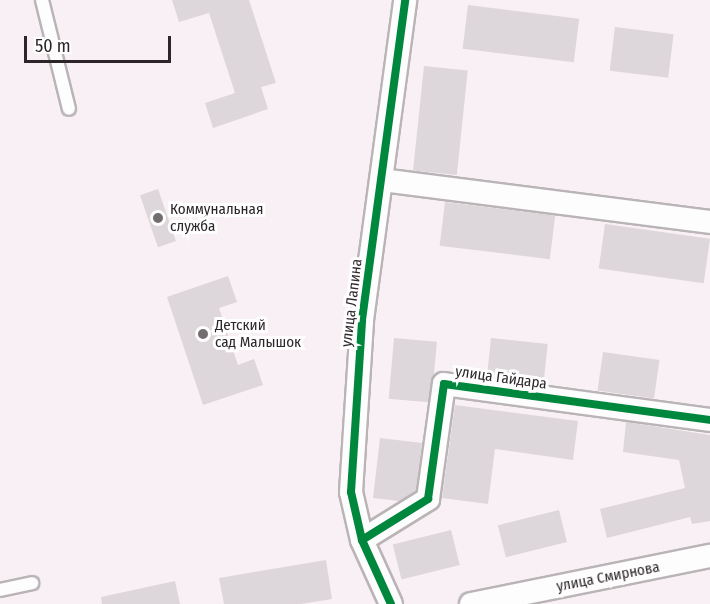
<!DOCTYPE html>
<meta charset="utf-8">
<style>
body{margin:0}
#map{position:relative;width:710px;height:604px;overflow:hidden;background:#f8f0f4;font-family:"Fira Sans Condensed",sans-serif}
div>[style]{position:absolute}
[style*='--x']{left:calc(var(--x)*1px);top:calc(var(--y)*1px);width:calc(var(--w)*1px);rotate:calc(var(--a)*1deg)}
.building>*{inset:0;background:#ddd6da;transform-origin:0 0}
.roads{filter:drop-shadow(2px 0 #bab4b6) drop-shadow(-2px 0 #bab4b6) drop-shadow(0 2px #bab4b6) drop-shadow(0 -2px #bab4b6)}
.lane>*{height:12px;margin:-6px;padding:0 6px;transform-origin:6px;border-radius:6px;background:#fefdfd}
.street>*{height:22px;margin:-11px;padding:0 11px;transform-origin:11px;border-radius:11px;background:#fefdfd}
.cycleway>*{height:8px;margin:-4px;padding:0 4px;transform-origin:4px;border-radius:4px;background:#00873e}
.dots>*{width:16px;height:16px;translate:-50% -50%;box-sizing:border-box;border:3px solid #fefefe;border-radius:50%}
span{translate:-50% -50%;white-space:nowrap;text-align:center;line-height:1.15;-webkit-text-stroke:6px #fefefe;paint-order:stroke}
.poi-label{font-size:15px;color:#2c2629}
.left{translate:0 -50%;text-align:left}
.street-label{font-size:15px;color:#2c2629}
.scale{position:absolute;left:24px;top:36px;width:147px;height:27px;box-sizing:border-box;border:3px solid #2c2629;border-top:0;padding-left:8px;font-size:18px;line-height:21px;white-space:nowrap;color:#2c2629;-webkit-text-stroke:4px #fefefe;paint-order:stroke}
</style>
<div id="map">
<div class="building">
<i style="clip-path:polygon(172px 0,249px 0,276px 83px,261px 87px,268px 109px,213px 128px,205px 103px,235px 93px,209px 13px,179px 22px)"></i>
<i style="left:468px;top:5px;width:112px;height:44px;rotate:7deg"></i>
<i style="left:615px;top:27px;width:59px;height:44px;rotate:7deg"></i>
<i style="left:424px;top:66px;width:44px;height:105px;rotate:6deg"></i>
<i style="left:158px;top:189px;width:55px;height:19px;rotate:71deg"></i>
<i style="left:445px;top:202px;width:111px;height:44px;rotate:7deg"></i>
<i style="left:605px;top:224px;width:106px;height:45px;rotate:8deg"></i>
<i style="clip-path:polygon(228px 276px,237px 302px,219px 308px,238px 365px,254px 359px,263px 385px,203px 405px,167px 297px)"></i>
<i style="left:394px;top:338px;width:43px;height:61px;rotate:5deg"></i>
<i style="left:491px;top:338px;width:57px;height:38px;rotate:6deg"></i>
<i style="left:603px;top:352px;width:57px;height:39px;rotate:8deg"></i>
<i style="clip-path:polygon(455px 405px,578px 421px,573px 460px,495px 449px,488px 504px,442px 498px)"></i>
<i style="clip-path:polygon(626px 422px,710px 435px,710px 521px,692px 524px,690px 517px,607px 538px,600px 509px,685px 488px,679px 460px,623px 452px)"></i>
<i style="clip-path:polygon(380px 438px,422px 443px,416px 491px,399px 501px,373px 498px)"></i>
<i style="left:559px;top:510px;width:33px;height:63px;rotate:76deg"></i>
<i style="left:451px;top:530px;width:36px;height:60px;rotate:76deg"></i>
<i style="clip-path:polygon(326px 560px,332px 599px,301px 604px,224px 604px,219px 578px)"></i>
<i style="clip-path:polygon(175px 581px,180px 604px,102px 604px,101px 597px)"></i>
</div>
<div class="roads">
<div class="lane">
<i style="--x:42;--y:0;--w:112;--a:76.1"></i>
<i style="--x:0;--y:590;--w:33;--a:-12"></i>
</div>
<div class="street">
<i style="--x:382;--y:180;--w:331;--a:7.3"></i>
<i style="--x:362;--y:540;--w:78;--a:-31.8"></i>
<i style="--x:428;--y:499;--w:116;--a:-82.1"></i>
<i style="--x:444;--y:384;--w:268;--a:7.7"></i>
<i style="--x:391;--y:604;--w:70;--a:-114.4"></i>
<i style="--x:362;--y:540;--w:49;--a:-102.9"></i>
<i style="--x:351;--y:492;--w:172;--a:-86.3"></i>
<i style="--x:362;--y:320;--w:323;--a:-82.3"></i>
<i style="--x:471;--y:604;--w:244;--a:-11.4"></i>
</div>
</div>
<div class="cycleway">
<i style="--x:362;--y:540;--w:78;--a:-31.8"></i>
<i style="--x:428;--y:499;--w:116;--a:-82.1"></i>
<i style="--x:444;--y:384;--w:268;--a:7.7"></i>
<i style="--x:391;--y:604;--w:70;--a:-114.4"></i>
<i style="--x:362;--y:540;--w:49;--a:-102.9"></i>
<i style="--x:351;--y:492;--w:172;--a:-86.3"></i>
<i style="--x:362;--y:320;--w:323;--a:-82.3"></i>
</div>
<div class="dots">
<i style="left:158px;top:218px;background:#736d70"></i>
<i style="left:203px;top:334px;background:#736d70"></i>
</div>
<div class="poi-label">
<span class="left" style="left:170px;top:218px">Коммунальная<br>служба</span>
<span class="left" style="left:215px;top:334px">Детский<br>сад Малышок</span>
</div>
<div class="street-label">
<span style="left:352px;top:303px;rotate:-83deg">улица Лапина</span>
<span style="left:501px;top:378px;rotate:8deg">улица Гайдара</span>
<span style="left:608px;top:577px;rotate:-11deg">улица Смирнова</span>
</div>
<div class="scale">50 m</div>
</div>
